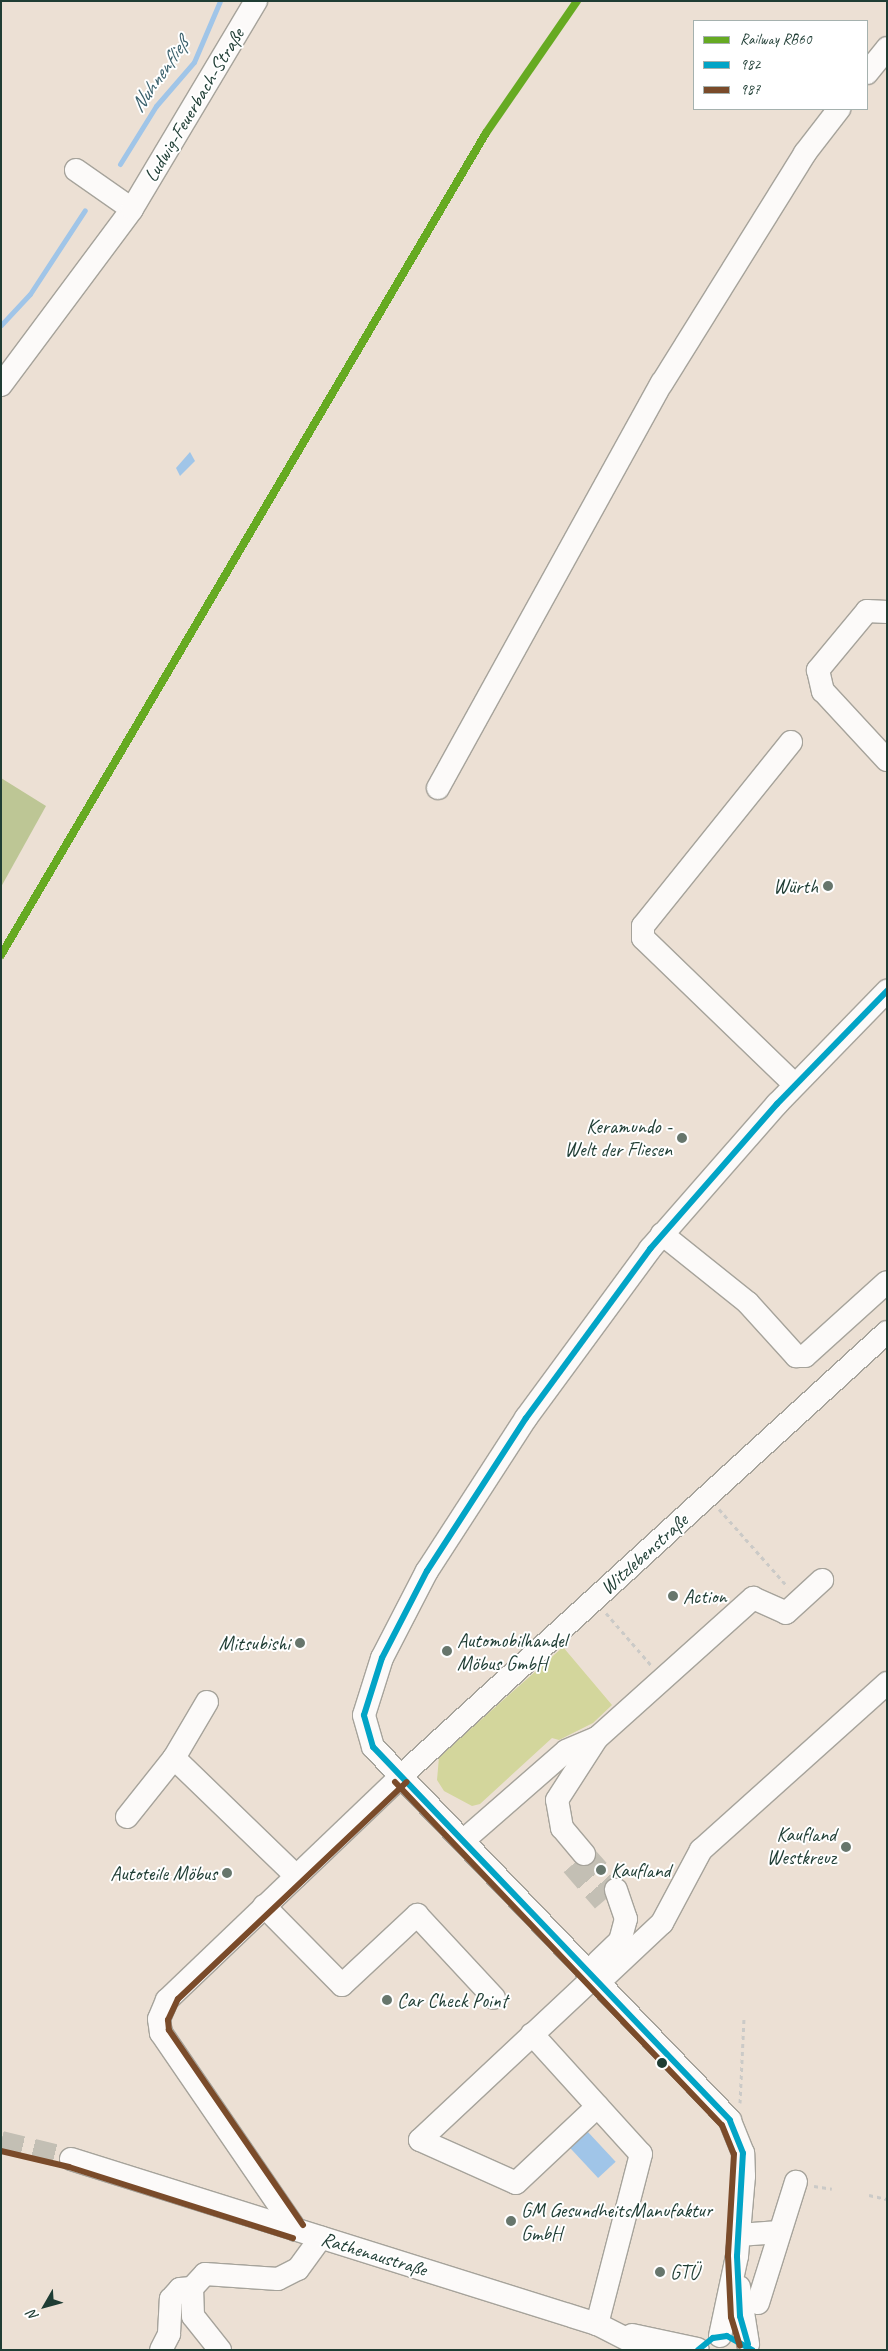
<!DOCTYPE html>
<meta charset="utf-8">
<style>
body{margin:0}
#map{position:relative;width:888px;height:2351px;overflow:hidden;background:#ece0d4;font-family:Caveat,sans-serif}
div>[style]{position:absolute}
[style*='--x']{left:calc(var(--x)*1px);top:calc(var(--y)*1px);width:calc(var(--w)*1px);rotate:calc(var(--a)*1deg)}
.green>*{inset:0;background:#d3d69c}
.forest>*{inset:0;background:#bdc695}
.water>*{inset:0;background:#a0c5e8;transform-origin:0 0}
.stream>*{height:5px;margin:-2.5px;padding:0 2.5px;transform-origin:2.5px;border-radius:2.5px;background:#a0c5e8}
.minor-tunnel>*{height:22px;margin-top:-11px;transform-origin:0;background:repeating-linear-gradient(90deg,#c3bfb4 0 22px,transparent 0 33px)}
.path>*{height:3px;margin-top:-1.5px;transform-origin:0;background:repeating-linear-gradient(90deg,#cbcac7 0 4px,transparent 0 8px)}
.roads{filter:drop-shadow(1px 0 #a6a39b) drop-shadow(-1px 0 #a6a39b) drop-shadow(0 1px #a6a39b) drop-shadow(0 -1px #a6a39b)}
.minor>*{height:22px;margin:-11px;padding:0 11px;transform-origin:11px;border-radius:11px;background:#fcfaf9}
.bus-1>*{height:6px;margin:-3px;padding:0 3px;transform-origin:3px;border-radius:3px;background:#02a4c6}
.bus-2>*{height:6px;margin:-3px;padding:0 3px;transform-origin:3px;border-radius:3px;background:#7a4b2a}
.rail-1>*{height:8px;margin:-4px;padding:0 4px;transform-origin:4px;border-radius:4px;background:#6a2}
.dots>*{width:14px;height:14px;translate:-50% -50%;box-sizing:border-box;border:2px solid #fff;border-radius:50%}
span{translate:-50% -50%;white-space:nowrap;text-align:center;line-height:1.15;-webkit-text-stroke:4px #fff;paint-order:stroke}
.street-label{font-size:20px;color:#1f3d34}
.poi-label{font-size:20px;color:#1f3d34}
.right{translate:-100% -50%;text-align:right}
.left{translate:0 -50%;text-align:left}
.water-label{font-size:21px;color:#3c626d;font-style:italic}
.frame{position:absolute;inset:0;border:2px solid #1f3d34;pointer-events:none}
.legend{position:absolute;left:693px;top:20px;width:175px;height:90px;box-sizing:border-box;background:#fff;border:1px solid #a5b1ae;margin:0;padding:6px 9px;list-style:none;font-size:15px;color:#1f3d34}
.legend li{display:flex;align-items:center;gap:10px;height:25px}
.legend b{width:25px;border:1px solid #a5b1ae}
.north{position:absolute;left:20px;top:2281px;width:50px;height:50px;-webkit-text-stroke:4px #fff;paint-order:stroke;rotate:232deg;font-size:14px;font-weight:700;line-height:20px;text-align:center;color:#1f3d34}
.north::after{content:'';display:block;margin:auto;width:18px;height:22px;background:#1f3d34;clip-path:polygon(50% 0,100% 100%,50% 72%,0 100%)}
</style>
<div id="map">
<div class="green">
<i style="clip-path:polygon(563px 1647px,612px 1705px,593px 1723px,559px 1740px,552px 1738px,480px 1804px,472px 1806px,444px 1791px,437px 1780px,439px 1757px)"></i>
</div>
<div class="forest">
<i style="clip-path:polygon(1px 778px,46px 806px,1px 887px)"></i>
</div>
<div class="water">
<i style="clip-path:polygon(190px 452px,195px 461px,180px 476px,176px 468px)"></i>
<i style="left:587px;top:2131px;width:42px;height:24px;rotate:47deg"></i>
</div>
<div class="stream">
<i style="--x:120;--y:164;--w:68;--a:-58.2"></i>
<i style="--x:156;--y:106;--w:58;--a:-49.2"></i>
<i style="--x:194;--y:62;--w:66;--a:-66.9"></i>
<i style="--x:1;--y:325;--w:42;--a:-46.9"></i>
<i style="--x:30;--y:294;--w:100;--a:-56.8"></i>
</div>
<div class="minor-tunnel">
<i style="--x:584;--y:1854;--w:48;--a:48.4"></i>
<i style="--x:572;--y:1865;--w:48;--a:49.3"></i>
<i style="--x:1;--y:2142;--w:72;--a:13.7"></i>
</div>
<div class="path">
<i style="--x:719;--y:1509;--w:104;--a:48.5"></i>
<i style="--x:606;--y:1613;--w:69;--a:49.1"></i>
<i style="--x:740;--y:2103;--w:84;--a:-87.3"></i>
<i style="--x:814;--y:2186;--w:18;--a:9"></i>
<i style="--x:869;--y:2195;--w:18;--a:13"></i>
</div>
<div class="roads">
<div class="minor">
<i style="--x:867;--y:73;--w:32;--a:-51"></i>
<i style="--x:76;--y:170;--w:68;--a:34.9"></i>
<i style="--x:1;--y:385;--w:219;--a:-53.3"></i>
<i style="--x:132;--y:209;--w:242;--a:-59.2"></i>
<i style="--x:887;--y:612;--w:20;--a:-177"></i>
<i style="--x:867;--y:611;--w:77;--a:129.7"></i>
<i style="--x:818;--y:670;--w:22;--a:77"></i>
<i style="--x:823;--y:691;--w:94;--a:47.2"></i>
<i style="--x:791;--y:742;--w:236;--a:128.8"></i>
<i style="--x:643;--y:926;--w:12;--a:90"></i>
<i style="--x:643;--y:938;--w:211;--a:44"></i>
<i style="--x:438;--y:788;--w:463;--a:-61.1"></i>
<i style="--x:662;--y:383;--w:271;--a:-58.1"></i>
<i style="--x:805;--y:153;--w:56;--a:-52.3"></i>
<i style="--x:662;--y:1234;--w:110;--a:38.7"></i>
<i style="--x:748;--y:1303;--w:72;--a:47.8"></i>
<i style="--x:796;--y:1356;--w:9;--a:0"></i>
<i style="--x:805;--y:1356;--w:110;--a:-42.1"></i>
<i style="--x:174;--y:1758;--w:170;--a:44"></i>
<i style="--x:127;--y:1817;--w:75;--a:-51.5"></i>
<i style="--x:174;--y:1758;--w:65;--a:-59.5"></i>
<i style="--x:464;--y:1840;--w:135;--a:-41.1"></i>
<i style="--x:566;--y:1751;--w:34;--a:-23"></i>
<i style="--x:584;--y:1854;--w:34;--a:-130"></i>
<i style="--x:562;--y:1828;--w:28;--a:-100"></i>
<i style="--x:557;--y:1800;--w:74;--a:-57.2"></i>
<i style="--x:597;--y:1738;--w:210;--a:-41.9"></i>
<i style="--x:753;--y:1598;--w:36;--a:24"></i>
<i style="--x:786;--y:1613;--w:49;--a:-42.5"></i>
<i style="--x:264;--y:1906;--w:111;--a:45.4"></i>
<i style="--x:342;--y:1985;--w:103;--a:-43"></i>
<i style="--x:417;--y:1915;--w:113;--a:47.1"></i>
<i style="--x:598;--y:1962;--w:30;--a:-44"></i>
<i style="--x:620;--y:1941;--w:23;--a:-75"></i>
<i style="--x:626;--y:1919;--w:31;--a:-109"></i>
<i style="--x:593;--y:1978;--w:237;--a:136.9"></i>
<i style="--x:420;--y:2140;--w:105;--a:24.1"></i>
<i style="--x:516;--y:2183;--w:112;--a:-43.2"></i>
<i style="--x:598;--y:1983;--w:88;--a:-43.2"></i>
<i style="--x:662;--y:1923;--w:83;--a:-61.9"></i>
<i style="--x:701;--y:1850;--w:250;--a:-41.9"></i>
<i style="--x:532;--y:2034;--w:162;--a:47.8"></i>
<i style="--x:641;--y:2154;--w:176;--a:104.5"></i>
<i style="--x:71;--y:2159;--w:551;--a:17.42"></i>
<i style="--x:597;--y:2324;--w:57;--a:27"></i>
<i style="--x:296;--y:2230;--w:239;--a:-124.4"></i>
<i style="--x:161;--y:2033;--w:14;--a:-98"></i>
<i style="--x:159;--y:2019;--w:21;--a:-67"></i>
<i style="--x:167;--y:2000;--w:324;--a:-43.7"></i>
<i style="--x:401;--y:1776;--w:658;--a:-42.41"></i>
<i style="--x:739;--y:2235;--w:40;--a:-4.3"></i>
<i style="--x:739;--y:2287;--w:58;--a:81"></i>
<i style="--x:758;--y:2303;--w:127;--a:-72.6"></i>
<i style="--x:632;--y:2335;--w:67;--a:12"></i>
<i style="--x:720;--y:2336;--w:82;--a:-78"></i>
<i style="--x:737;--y:2256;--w:80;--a:-85"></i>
<i style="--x:744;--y:2176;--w:23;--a:-92"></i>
<i style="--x:743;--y:2153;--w:35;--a:-112"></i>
<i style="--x:730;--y:2120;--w:516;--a:-133.74"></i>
<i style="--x:373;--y:1747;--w:33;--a:-106"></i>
<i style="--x:364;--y:1715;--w:60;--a:-72.5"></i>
<i style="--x:382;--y:1658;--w:98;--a:-62.7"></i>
<i style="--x:427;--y:1571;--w:182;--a:-57.1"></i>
<i style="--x:526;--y:1418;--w:210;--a:-53.7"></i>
<i style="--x:650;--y:1249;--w:193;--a:-48.8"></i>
<i style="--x:777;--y:1104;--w:158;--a:-45.8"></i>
<i style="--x:161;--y:2350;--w:18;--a:-63"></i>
<i style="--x:169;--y:2334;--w:35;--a:-87"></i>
<i style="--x:171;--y:2299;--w:13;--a:-48"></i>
<i style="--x:180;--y:2289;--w:12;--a:-5"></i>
<i style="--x:220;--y:2350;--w:43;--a:-128.5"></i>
<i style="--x:193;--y:2316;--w:28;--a:-92"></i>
<i style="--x:192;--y:2288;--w:19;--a:-47"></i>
<i style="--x:205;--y:2274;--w:73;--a:3.9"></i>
<i style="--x:278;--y:2279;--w:22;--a:-27"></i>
<i style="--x:298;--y:2269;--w:39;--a:-54"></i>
</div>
</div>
<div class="bus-1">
<i style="--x:748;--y:2344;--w:29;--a:-106"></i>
<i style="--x:740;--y:2316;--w:60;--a:-92.9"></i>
<i style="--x:737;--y:2256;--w:103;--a:-86.7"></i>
<i style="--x:743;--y:2153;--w:35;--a:-112"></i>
<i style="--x:730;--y:2120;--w:516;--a:-133.74"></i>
<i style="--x:373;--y:1747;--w:33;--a:-106"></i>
<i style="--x:364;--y:1715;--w:60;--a:-72.5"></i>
<i style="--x:382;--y:1658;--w:98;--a:-62.7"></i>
<i style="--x:427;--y:1571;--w:182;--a:-57.1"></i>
<i style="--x:526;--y:1418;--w:210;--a:-53.7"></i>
<i style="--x:650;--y:1249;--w:193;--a:-48.8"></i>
<i style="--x:777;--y:1104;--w:158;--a:-45.8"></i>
<i style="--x:698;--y:2350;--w:19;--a:-39"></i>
<i style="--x:713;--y:2338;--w:14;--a:-8"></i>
<i style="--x:727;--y:2336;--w:29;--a:29"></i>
</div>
<div class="bus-2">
<i style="--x:395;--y:1782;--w:474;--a:46.4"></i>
<i style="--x:722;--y:2125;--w:31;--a:68"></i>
<i style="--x:734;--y:2154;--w:102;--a:93.4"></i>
<i style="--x:728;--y:2256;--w:61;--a:87.2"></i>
<i style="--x:731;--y:2317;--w:30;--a:73"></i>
<i style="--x:1;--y:2151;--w:70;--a:13.2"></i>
<i style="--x:69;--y:2167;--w:235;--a:17.6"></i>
<i style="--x:303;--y:2225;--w:237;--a:-124.5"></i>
<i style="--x:169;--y:2030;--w:10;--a:-96"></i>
<i style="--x:168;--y:2020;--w:23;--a:-65"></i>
<i style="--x:178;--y:1999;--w:315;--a:-43.5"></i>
</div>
<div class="rail-1">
<i style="--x:1;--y:955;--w:954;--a:-59.46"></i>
<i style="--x:486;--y:133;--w:160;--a:-55.4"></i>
</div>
<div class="dots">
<i style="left:828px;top:886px;background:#67766c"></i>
<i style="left:682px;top:1138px;background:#67766c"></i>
<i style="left:673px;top:1596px;background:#67766c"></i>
<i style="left:300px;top:1643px;background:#67766c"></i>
<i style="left:447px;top:1651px;background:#67766c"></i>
<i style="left:846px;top:1847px;background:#67766c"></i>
<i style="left:601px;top:1870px;background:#67766c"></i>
<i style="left:227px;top:1873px;background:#67766c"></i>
<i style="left:387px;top:2000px;background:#67766c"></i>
<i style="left:662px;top:2063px;background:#1f3d34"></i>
<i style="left:511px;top:2221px;background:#67766c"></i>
<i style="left:660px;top:2272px;background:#67766c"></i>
</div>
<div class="street-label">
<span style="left:194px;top:105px;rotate:-59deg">Ludwig-Feuerbach-Straße</span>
<span style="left:644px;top:1554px;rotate:-42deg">Witzlebenstraße</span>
<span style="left:374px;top:2254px;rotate:17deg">Rathenaustraße</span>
</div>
<div class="poi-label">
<span class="right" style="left:818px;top:886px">Würth</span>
<span class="right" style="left:672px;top:1138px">Keramundo -<br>Welt der Fliesen</span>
<span class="left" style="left:683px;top:1596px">Action</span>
<span class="left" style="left:457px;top:1652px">Automobilhandel<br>Möbus GmbH</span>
<span class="right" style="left:290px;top:1643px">Mitsubishi</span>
<span class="right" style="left:836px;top:1846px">Kaufland<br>Westkreuz</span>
<span class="left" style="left:611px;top:1870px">Kaufland</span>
<span class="right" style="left:217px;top:1873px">Autoteile Möbus</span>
<span class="left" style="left:397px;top:2000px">Car Check Point</span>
<span class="left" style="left:521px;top:2222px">GM GesundheitsManufaktur<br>GmbH</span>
<span class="left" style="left:670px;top:2272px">GTÜ</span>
</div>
<div class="water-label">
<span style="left:159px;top:75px;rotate:-55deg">Nuhnenfließ</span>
</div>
<div class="frame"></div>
<ul class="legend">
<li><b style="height:6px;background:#6a2"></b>Railway RB60</li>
<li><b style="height:6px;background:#02a4c6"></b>982</li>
<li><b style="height:6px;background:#7a4b2a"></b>987</li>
</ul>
<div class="north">N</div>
</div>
